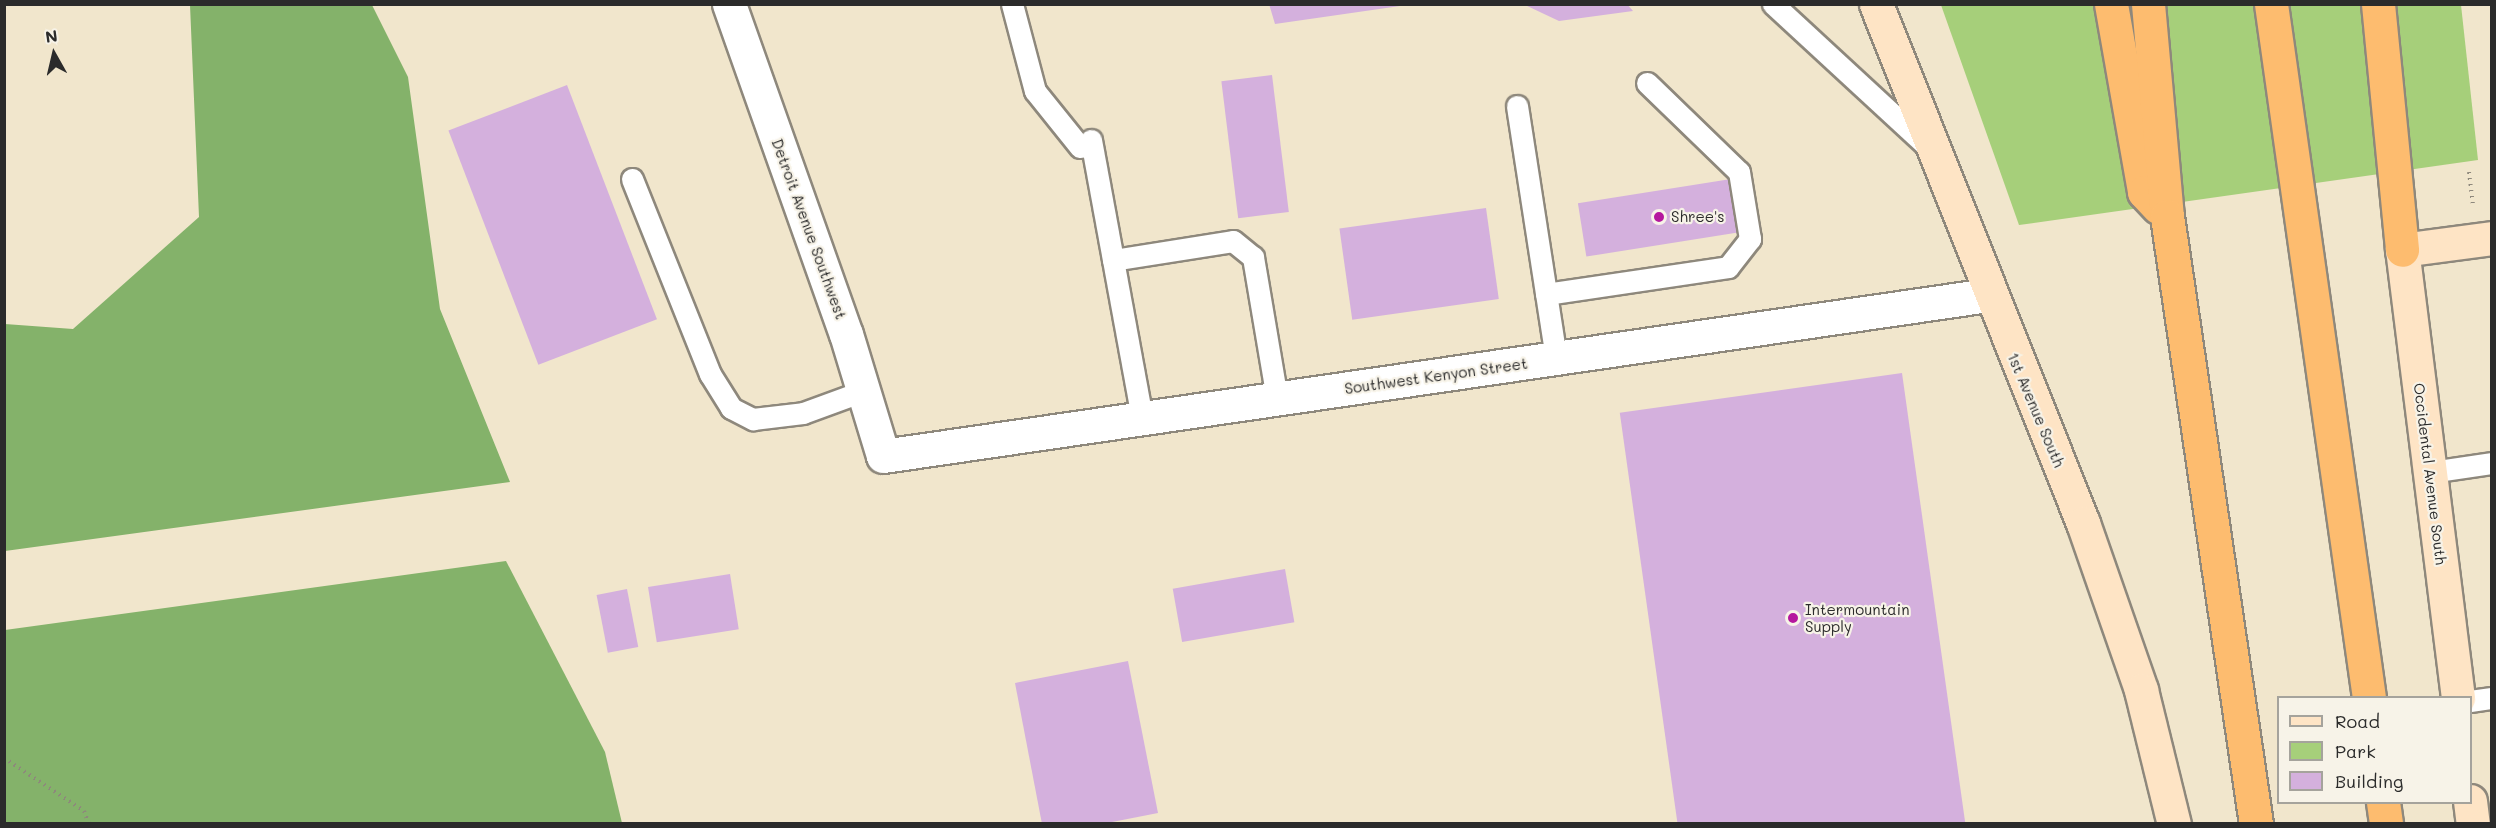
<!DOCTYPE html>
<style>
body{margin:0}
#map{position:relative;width:2496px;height:828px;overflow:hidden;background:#f1e6cc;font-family:Mali,sans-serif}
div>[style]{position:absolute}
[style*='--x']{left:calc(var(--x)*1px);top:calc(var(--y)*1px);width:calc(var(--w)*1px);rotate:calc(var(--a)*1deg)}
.green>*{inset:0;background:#a6cf7a}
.forest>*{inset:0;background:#84b26a}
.building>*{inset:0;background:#d4b0dd;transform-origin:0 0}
.path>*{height:4px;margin-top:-2px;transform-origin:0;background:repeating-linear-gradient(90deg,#8e887c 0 1.5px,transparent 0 6px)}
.roads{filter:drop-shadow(2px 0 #8e887c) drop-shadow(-2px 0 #8e887c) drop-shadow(0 2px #8e887c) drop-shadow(0 -2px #8e887c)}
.lane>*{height:21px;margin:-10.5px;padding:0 10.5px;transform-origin:10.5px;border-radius:10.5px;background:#fff}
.street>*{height:33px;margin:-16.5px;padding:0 16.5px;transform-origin:16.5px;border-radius:16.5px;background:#fff}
.secondary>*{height:33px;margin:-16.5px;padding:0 16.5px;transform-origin:16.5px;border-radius:16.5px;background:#fee4c5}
.highway>*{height:33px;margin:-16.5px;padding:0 16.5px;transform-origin:16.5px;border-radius:16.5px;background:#fdbc6f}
.dots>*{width:16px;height:16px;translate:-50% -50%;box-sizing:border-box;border:3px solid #f7f3e8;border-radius:50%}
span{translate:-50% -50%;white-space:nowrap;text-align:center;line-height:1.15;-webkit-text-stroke:4.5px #f7f3e8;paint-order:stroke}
.poi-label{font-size:15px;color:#2b2b2b}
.left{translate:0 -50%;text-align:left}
.street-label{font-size:15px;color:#2b2b2b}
.frame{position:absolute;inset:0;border:6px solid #2b2b2b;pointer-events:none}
.legend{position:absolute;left:2277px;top:696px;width:195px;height:108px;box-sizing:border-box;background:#f7f3e8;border:2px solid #a5a39c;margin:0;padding:8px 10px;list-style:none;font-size:18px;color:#2b2b2b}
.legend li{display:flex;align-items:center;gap:12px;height:30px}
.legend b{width:30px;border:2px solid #a5a39c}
.north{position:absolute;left:24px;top:24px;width:60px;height:60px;-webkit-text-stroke:4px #f7f3e8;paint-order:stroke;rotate:352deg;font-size:16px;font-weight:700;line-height:24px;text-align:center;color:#2b2b2b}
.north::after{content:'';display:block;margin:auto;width:21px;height:27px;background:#2b2b2b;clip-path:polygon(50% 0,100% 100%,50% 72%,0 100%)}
</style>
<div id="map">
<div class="green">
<i style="clip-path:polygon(1941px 5px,2461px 5px,2478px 160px,2019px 225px)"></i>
</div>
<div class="forest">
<i style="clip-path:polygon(190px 5px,372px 5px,408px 77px,440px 309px,510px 482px,5px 551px,5px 324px,73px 329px,199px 217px)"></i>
<i style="clip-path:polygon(506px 561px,605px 752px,622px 823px,5px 823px,5px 630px)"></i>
</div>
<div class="building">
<i style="clip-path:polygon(1269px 4px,1400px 4px,1400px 6px,1275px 24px)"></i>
<i style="clip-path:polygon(1523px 4px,1627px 4px,1633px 11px,1559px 21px)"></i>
<i style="left:1272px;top:75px;width:138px;height:51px;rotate:83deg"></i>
<i style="left:567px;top:85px;width:251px;height:127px;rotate:69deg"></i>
<i style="left:1731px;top:179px;width:54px;height:155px;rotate:81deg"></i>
<i style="left:1486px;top:208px;width:92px;height:148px;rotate:82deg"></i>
<i style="left:1902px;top:373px;width:456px;height:285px;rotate:82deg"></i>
<i style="left:1285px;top:569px;width:54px;height:114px;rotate:80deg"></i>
<i style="left:730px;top:574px;width:56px;height:83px;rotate:81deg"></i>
<i style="left:627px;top:589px;width:59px;height:31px;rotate:79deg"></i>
<i style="clip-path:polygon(1128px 661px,1158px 813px,1102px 824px,1042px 824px,1015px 683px)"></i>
</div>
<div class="path">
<i style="--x:2469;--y:172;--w:32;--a:83"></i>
<i style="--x:4;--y:758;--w:96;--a:33.5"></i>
<i style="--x:84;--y:811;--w:14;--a:69"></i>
</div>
<div class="roads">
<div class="lane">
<i style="--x:1012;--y:4;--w:90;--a:75.2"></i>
<i style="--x:1035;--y:91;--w:72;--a:51.2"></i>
<i style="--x:1773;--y:4;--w:212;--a:42.7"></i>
<i style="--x:1517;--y:106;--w:255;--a:81.2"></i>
<i style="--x:1091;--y:140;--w:283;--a:79.6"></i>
<i style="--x:632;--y:179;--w:210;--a:68.2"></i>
<i style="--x:710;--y:374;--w:40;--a:58"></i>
<i style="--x:731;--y:408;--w:25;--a:27"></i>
<i style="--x:753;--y:419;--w:50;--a:-6.8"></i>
<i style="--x:803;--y:413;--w:64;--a:-20.1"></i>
<i style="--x:1113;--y:260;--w:121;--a:-9"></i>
<i style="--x:1233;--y:241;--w:26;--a:39"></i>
<i style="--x:1253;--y:257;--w:144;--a:80.4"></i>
<i style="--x:1546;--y:294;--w:184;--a:-8.4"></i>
<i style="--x:1728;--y:267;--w:36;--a:-52"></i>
<i style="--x:1750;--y:239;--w:68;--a:-99.3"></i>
<i style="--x:1739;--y:172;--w:128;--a:-135.9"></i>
<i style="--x:2430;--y:472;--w:63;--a:-8.3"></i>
<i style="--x:2470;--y:701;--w:22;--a:-8"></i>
</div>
<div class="street">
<i style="--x:729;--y:4;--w:350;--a:70.5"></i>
<i style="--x:846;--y:334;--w:127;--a:73.1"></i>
<i style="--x:883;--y:456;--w:1117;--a:-8.29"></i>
</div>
<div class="secondary">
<i style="--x:1876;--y:4;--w:559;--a:68.26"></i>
<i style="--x:2083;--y:523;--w:177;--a:70.8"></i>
<i style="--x:2141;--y:690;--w:138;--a:76.2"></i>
<i style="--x:2458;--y:698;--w:451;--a:-97.1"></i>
<i style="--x:2402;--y:250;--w:91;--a:-7.6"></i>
<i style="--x:2470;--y:801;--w:23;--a:83"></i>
</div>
<div class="highway">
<i style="--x:2111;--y:4;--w:191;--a:80"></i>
<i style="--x:2144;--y:192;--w:21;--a:47"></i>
<i style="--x:2148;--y:4;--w:213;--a:84.9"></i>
<i style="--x:2167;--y:216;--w:614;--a:81.67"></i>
<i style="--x:2271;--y:4;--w:701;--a:81.96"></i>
<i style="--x:2378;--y:4;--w:247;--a:84.4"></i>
<i style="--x:2383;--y:802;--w:22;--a:82"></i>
</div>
</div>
<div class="dots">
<i style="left:1659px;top:217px;background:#b5179e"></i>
<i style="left:1793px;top:618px;background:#b5179e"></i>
</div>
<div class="poi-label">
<span class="left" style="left:1671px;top:217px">Shree's</span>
<span class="left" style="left:1805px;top:618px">Intermountain<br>Supply</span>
</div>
<div class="street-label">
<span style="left:809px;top:229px;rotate:70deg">Detroit Avenue Southwest</span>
<span style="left:1436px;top:376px;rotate:-8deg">Southwest Kenyon Street</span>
<span style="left:2036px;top:410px;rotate:67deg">1st Avenue South</span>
<span style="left:2430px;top:474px;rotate:83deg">Occidental Avenue South</span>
</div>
<div class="frame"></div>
<ul class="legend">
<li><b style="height:8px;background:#fee4c5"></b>Road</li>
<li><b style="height:16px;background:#a6cf7a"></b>Park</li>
<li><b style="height:16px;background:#d4b0dd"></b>Building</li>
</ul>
<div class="north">N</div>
</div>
